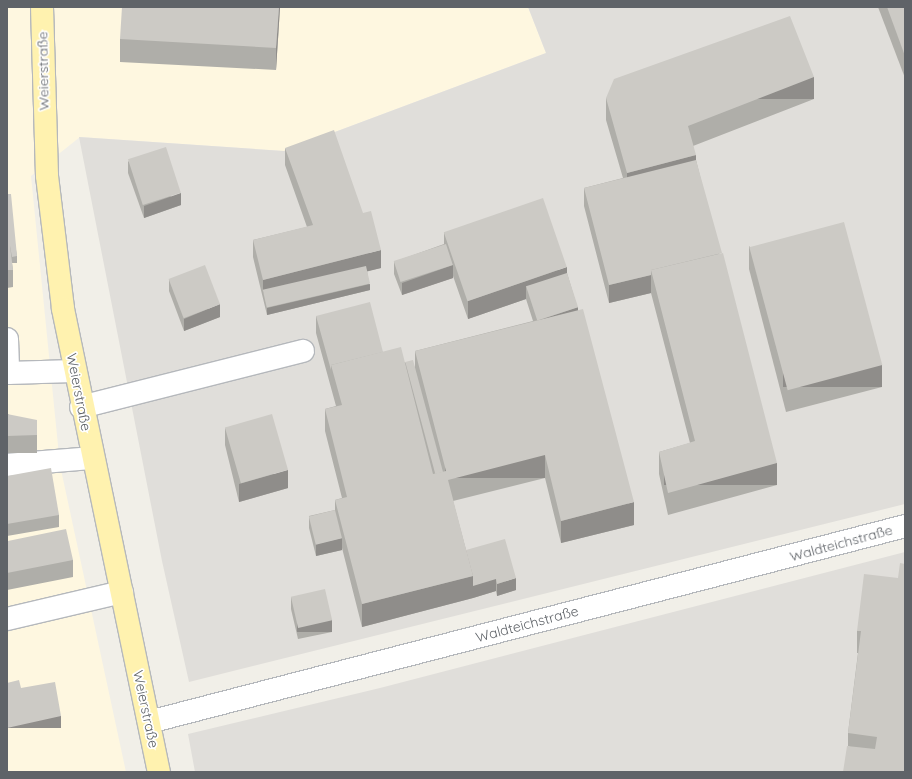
<!DOCTYPE html>
<meta charset="utf-8">
<style>
body{margin:0}
#map{position:relative;width:912px;height:779px;overflow:hidden;background:#f1efe8;font-family:Quicksand,sans-serif}
div>[style]{position:absolute}
[style*='--x']{left:calc(var(--x)*1px);top:calc(var(--y)*1px);width:calc(var(--w)*1px);rotate:calc(var(--a)*1deg)}
.commercial>*{inset:0;background:#fef7e0}
.industrial>*{inset:0;background:#e0deda}
.roads{filter:drop-shadow(1px 0 #b5b8bc) drop-shadow(-1px 0 #b5b8bc) drop-shadow(0 1px #b5b8bc) drop-shadow(0 -1px #b5b8bc)}
.minor>*{height:22px;margin:-11px;padding:0 11px;transform-origin:11px;border-radius:11px;background:#fff}
.major>*{height:22px;margin:-11px;padding:0 11px;transform-origin:11px;border-radius:11px;background:#fff2af}
.wall>*{inset:0;background:#afaea9}
.shaded-wall>*{inset:0;background:#8f8d8a;transform-origin:0 0}
.building>*{inset:0;background:#cccac5;transform-origin:0 0}
span{translate:-50% -50%;white-space:nowrap;text-align:center;line-height:1.15;-webkit-text-stroke:3.5px #fff;paint-order:stroke}
.street-label{font-size:14px;color:#5f6368}
.frame{position:absolute;inset:0;border:8px solid #5f6368;pointer-events:none}
</style>
<div id="map">
<div class="commercial">
<i style="clip-path:polygon(7px 7px,528px 7px,546px 53px,284px 151px,80px 137px,31px 176px,60px 465px,126px 772px,7px 772px)"></i>
</div>
<div class="industrial">
<i style="clip-path:polygon(528px 7px,905px 7px,905px 504px,189px 682px,162px 561px,79px 137px,284px 151px,546px 53px)"></i>
<i style="clip-path:polygon(905px 552px,905px 772px,195px 772px,188px 734px,380px 688px)"></i>
</div>
<div class="roads">
<div class="minor">
<i style="--x:7;--y:339;--w:34;--a:88"></i>
<i style="--x:8;--y:373;--w:66;--a:-1.7"></i>
<i style="--x:81;--y:407;--w:229;--a:-14.2"></i>
<i style="--x:7;--y:465;--w:85;--a:-4.7"></i>
<i style="--x:7;--y:619;--w:118;--a:-13.2"></i>
<i style="--x:149;--y:722;--w:781;--a:-14.53"></i>
</div>
<div class="major">
<i style="--x:42;--y:7;--w:169;--a:88.3"></i>
<i style="--x:47;--y:176;--w:134;--a:83.1"></i>
<i style="--x:63;--y:309;--w:473;--a:78.3"></i>
</div>
</div>
<div class="wall">
<i style="clip-path:polygon(280px 7px,276px 70px,120px 62px,120px 39px)"></i>
<i style="clip-path:polygon(878px 7px,905px 7px,905px 78px)"></i>
<i style="clip-path:polygon(606px 98px,814px 99px,693px 146px,696px 160px,777px 485px,668px 515px,659px 474px,659px 452px,690px 443px,651px 293px,609px 303px,584px 206px,584px 188px,623px 178px,606px 120px)"></i>
<i style="clip-path:polygon(285px 148px,381px 268px,367px 271px,370px 290px,267px 315px,253px 257px,253px 240px,307px 227px,285px 165px)"></i>
<i style="clip-path:polygon(128px 161px,181px 205px,144px 218px,128px 173px)"></i>
<i style="clip-path:polygon(7px 194px,17px 256px,17px 263px,12px 263px,13px 270px,13px 287px,7px 288px)"></i>
<i style="clip-path:polygon(444px 232px,567px 273px,578px 310px,634px 525px,561px 543px,545px 478px,453px 501px,466px 550px,516px 590px,497px 596px,496px 591px,473px 598px,362px 627px,342px 548px,342px 550px,316px 556px,309px 528px,309px 516px,335px 510px,335px 500px,342px 498px,325px 431px,325px 409px,336px 406px,316px 333px,316px 316px,383px 352px,415px 367px,415px 351px,533px 321px,526px 299px,468px 319px,453px 276px,453px 278px,402px 295px,394px 274px,394px 262px,444px 244px)"></i>
<i style="clip-path:polygon(749px 246px,882px 387px,786px 412px,749px 269px)"></i>
<i style="clip-path:polygon(169px 279px,220px 317px,184px 331px,169px 291px)"></i>
<i style="clip-path:polygon(7px 395px,8px 414px,37px 435px,37px 453px,7px 453px)"></i>
<i style="clip-path:polygon(225px 428px,288px 488px,239px 502px,225px 445px)"></i>
<i style="clip-path:polygon(7px 476px,59px 515px,59px 527px,7px 536px,8px 541px,73px 560px,73px 577px,7px 590px)"></i>
<i style="clip-path:polygon(898px 578px,905px 772px,848px 746px,848px 733px,858px 653px,857px 653px,857px 631px)"></i>
<i style="clip-path:polygon(291px 597px,332px 632px,298px 639px,291px 609px)"></i>
</div>
<div class="shaded-wall">
<i style="clip-path:polygon(279px 7px,280px 7px,276px 70px,276px 48px)"></i>
<i style="left:814px;top:77px;width:22px;height:135px;rotate:90deg"></i>
<i style="clip-path:polygon(696px 155px,696px 178px,627px 195px,627px 173px)"></i>
<i style="clip-path:polygon(181px 193px,181px 205px,144px 218px,144px 206px)"></i>
<i style="clip-path:polygon(381px 250px,381px 268px,265px 297px,263px 291px,263px 280px)"></i>
<i style="clip-path:polygon(453px 265px,453px 278px,402px 295px,402px 283px)"></i>
<i style="clip-path:polygon(567px 267px,567px 285px,526px 286px,526px 299px,468px 319px,468px 301px)"></i>
<i style="clip-path:polygon(651px 275px,651px 293px,609px 303px,609px 285px)"></i>
<i style="clip-path:polygon(370px 284px,370px 290px,267px 315px,267px 308px)"></i>
<i style="clip-path:polygon(220px 304px,220px 317px,184px 331px,184px 319px)"></i>
<i style="clip-path:polygon(578px 307px,578px 319px,537px 321px)"></i>
<i style="left:882px;top:365px;width:22px;height:99px;rotate:90deg"></i>
<i style="clip-path:polygon(8px 395px,8px 413px,7px 417px,7px 399px)"></i>
<i style="left:545px;top:455px;width:23px;height:100px;rotate:90deg"></i>
<i style="left:777px;top:463px;width:22px;height:113px;rotate:90deg"></i>
<i style="clip-path:polygon(288px 470px,288px 488px,239px 502px,239px 484px)"></i>
<i style="clip-path:polygon(634px 502px,634px 525px,561px 543px,561px 521px)"></i>
<i style="clip-path:polygon(342px 538px,342px 550px,316px 556px,316px 544px)"></i>
<i style="clip-path:polygon(473px 576px,496px 579px,496px 591px,473px 598px,362px 627px,362px 604px)"></i>
<i style="clip-path:polygon(516px 578px,516px 590px,497px 596px,497px 584px)"></i>
<i style="left:332px;top:620px;width:12px;height:35px;rotate:90deg"></i>
<i style="left:61px;top:716px;width:12px;height:55px;rotate:90deg"></i>
</div>
<div class="building">
<i style="clip-path:polygon(122px 7px,279px 7px,276px 48px,120px 39px)"></i>
<i style="clip-path:polygon(887px 7px,905px 7px,905px 56px)"></i>
<i style="clip-path:polygon(790px 16px,814px 77px,688px 126px,696px 155px,627px 173px,606px 98px,614px 79px)"></i>
<i style="clip-path:polygon(334px 130px,363px 213px,371px 211px,381px 250px,263px 280px,253px 240px,313px 225px,285px 148px)"></i>
<i style="left:166px;top:147px;width:48px;height:40px;rotate:72deg"></i>
<i style="clip-path:polygon(696px 160px,722px 253px,651px 270px,651px 275px,609px 285px,584px 188px)"></i>
<i style="clip-path:polygon(7px 194px,11px 194px,17px 256px,12px 257px,10px 246px,7px 246px)"></i>
<i style="left:543px;top:198px;width:73px;height:105px;rotate:71deg"></i>
<i style="left:844px;top:222px;width:148px;height:98px;rotate:75deg"></i>
<i style="left:446px;top:244px;width:22px;height:55px;rotate:72deg"></i>
<i style="clip-path:polygon(7px 246px,10px 246px,13px 270px,7px 270px)"></i>
<i style="clip-path:polygon(723px 253px,777px 463px,668px 493px,659px 452px,695px 441px,651px 270px)"></i>
<i style="left:205px;top:265px;width:42px;height:39px;rotate:69deg"></i>
<i style="left:366px;top:266px;width:18px;height:106px;rotate:77deg"></i>
<i style="left:567px;top:273px;width:36px;height:43px;rotate:72deg"></i>
<i style="clip-path:polygon(370px 302px,383px 352px,331px 365px,331px 370px,316px 316px)"></i>
<i style="clip-path:polygon(583px 309px,634px 502px,561px 521px,545px 455px,448px 480px,473px 576px,362px 604px,335px 500px,347px 497px,325px 409px,342px 405px,331px 365px,401px 347px,433px 474px,446px 471px,415px 351px)"></i>
<i style="left:413px;top:360px;width:116px;height:8px;rotate:75deg"></i>
<i style="clip-path:polygon(7px 414px,37px 420px,37px 435px,7px 436px)"></i>
<i style="left:272px;top:414px;width:58px;height:49px;rotate:74deg"></i>
<i style="clip-path:polygon(51px 468px,59px 515px,7px 524px,7px 476px)"></i>
<i style="left:335px;top:510px;width:29px;height:27px;rotate:76deg"></i>
<i style="clip-path:polygon(66px 529px,73px 560px,7px 573px,7px 535px,8px 541px)"></i>
<i style="clip-path:polygon(505px 539px,516px 578px,497px 584px,496px 579px,473px 586px,473px 576px,466px 550px)"></i>
<i style="clip-path:polygon(900px 563px,905px 564px,905px 772px,843px 772px,847px 746px,875px 749px,877px 737px,848px 733px,861px 631px,857px 631px,864px 574px,898px 578px)"></i>
<i style="left:325px;top:589px;width:32px;height:35px;rotate:77deg"></i>
<i style="clip-path:polygon(19px 680px,21px 688px,55px 682px,61px 716px,7px 728px,7px 683px)"></i>
</div>
<div class="street-label">
<span style="left:43px;top:71px;rotate:-91deg">Weierstraße</span>
<span style="left:79px;top:392px;rotate:79deg">Weierstraße</span>
<span style="left:841px;top:543px;rotate:-15deg">Waldteichstraße</span>
<span style="left:527px;top:624px;rotate:-15deg">Waldteichstraße</span>
<span style="left:146px;top:709px;rotate:78deg">Weierstraße</span>
</div>
<div class="frame"></div>
</div>
